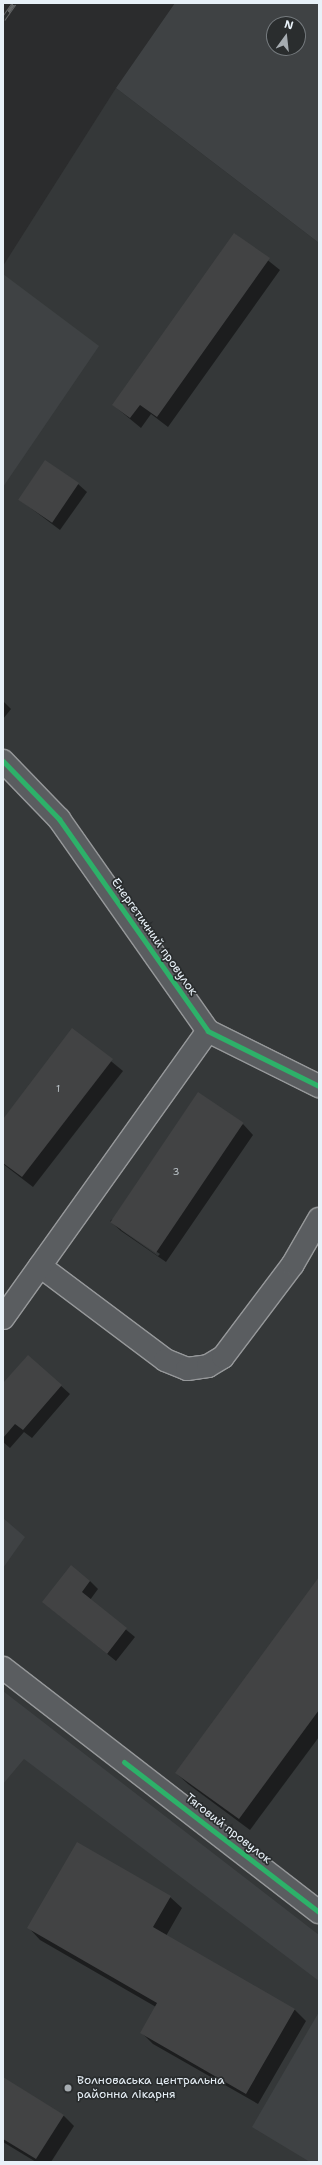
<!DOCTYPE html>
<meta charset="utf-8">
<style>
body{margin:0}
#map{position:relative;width:322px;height:2165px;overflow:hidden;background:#2b2c2d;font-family:"Shantell Sans",sans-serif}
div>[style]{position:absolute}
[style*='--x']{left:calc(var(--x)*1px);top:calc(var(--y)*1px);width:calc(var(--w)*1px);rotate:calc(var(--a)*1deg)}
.built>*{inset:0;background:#353839}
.green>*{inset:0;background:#3f4244}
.shadow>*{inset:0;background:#0007}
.building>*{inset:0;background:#424344;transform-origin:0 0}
.roads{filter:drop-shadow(1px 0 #96989a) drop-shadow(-1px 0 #96989a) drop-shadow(0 1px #96989a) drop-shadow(0 -1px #96989a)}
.minor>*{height:22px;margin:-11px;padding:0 11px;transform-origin:11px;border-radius:11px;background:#5a5d60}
.rail>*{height:4.5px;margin-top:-2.25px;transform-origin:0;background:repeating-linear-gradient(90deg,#2a2d2e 0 9px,#636566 0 18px);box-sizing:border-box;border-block:1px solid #636566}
.cycleway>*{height:5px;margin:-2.5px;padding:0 2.5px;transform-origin:2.5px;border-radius:2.5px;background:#2db169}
.dots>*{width:11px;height:11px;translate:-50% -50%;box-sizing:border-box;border:2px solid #2a2d2e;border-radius:50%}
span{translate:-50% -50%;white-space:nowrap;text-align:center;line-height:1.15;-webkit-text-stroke:3.5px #2a2d2e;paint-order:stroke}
.number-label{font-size:10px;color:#bec6cb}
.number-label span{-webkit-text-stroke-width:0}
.street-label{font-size:12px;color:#e8f1f8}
.poi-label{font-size:12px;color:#e8f1f8}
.left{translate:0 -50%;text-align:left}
.frame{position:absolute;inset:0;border:4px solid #e8f1f8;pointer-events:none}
.north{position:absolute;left:266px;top:16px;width:40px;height:40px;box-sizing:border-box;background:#2a2d2e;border:1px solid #767b7f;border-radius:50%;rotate:15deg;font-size:11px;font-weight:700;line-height:16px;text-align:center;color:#e8f1f8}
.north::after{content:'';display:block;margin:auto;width:14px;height:18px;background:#a6acb1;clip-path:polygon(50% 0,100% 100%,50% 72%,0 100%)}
</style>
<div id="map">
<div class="built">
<i style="clip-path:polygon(116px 88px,319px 243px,319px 2162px,3px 2162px,3px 266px)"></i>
</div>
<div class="green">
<i style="clip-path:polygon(evenodd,175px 3px,319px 3px,319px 243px,116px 88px,175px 3px,274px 24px,298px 24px,298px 48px,274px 48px,274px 24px)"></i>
<i style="clip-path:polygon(3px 274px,99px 346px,3px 487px)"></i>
<i style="clip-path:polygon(3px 1518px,25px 1537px,3px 1568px)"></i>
<i style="clip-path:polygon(3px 1691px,319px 1935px,319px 1981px,24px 1759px,3px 1784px)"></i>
<i style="clip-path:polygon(319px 2012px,319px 2162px,310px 2162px,252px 2127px)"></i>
</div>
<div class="shadow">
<i style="clip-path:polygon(235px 234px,280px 270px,168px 427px,151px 414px,141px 428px,113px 405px)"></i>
<i style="clip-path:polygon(78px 484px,87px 492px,60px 530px,20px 500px)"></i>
<i style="clip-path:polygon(3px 701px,11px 709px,3px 719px)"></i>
<i style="clip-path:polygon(73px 1030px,123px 1071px,33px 1187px,3px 1164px,3px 1120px)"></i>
<i style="clip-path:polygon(evenodd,243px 1124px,253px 1135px,166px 1262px,121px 1231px,110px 1221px,243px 1124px,121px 1228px,160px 1254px,158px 1256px,121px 1230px,121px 1228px)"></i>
<i style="clip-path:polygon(28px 1356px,70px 1394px,32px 1438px,24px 1432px,10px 1448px,3px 1442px,3px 1385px)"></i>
<i style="clip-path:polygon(319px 1579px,319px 1737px,250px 1830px,188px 1784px,176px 1773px)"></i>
<i style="clip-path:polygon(90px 1581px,98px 1589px,90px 1600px,135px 1637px,116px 1661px,43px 1602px)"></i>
<i style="clip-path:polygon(170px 1897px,182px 1908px,166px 1936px,295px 2010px,306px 2021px,258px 2104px,153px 2044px,141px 2032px,156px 2007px,40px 1940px,29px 1928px)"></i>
<i style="clip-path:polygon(3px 2079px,63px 2115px,74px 2126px,51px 2162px,36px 2162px,3px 2142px)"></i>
</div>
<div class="building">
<i style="clip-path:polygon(234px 233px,270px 258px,157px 417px,140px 405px,130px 418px,112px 405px)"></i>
<i style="left:45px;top:460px;width:41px;height:48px;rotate:34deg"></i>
<i style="clip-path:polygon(72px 1028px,113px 1059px,22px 1177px,3px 1163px,3px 1119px)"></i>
<i style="left:198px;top:1092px;width:55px;height:157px;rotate:34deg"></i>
<i style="clip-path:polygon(28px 1355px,62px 1385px,23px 1430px,15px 1424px,3px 1438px,3px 1383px)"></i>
<i style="clip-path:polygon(71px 1565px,90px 1581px,82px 1592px,127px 1628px,107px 1654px,42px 1602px)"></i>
<i style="clip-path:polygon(319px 1577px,319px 1710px,239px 1819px,175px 1773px)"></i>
<i style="clip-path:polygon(77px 1842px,171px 1896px,153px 1927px,295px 2009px,246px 2094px,140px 2033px,157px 2003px,27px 1928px)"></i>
<i style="clip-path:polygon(3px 2077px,64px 2115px,36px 2159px,3px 2139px)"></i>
</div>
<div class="roads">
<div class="minor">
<i style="--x:3;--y:761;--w:81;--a:46"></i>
<i style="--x:59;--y:819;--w:259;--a:54.9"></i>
<i style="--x:208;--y:1031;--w:124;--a:26.4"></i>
<i style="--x:40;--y:1266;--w:156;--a:36.9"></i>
<i style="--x:165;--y:1360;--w:24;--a:22"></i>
<i style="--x:187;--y:1369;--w:21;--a:-8"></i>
<i style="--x:208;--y:1366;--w:17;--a:-31"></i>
<i style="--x:223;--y:1357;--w:116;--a:-53"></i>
<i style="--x:293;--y:1264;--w:52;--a:-60"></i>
<i style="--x:3;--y:1318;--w:353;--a:-54.5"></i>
<i style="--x:3;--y:1668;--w:399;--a:37.7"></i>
</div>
</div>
<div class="rail">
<i style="--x:3;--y:19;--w:19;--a:-55"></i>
</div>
<div class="cycleway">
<i style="--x:3;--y:761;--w:81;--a:46"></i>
<i style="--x:59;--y:819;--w:259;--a:54.9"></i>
<i style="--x:208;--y:1031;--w:124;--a:26.4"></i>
<i style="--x:124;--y:1762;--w:246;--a:37.6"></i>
</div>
<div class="dots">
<i style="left:68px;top:2088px;background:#a6acb1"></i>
</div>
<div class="number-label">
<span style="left:58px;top:1089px">1</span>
<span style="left:176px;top:1172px">3</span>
</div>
<div class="street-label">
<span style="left:154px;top:937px;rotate:55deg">Енергетичний провулок</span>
<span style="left:228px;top:1829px;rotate:38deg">Тяговий провулок</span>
</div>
<div class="poi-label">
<span class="left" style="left:77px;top:2088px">Волноваська центральна<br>районна лікарня</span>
</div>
<div class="frame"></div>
<div class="north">N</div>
</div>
